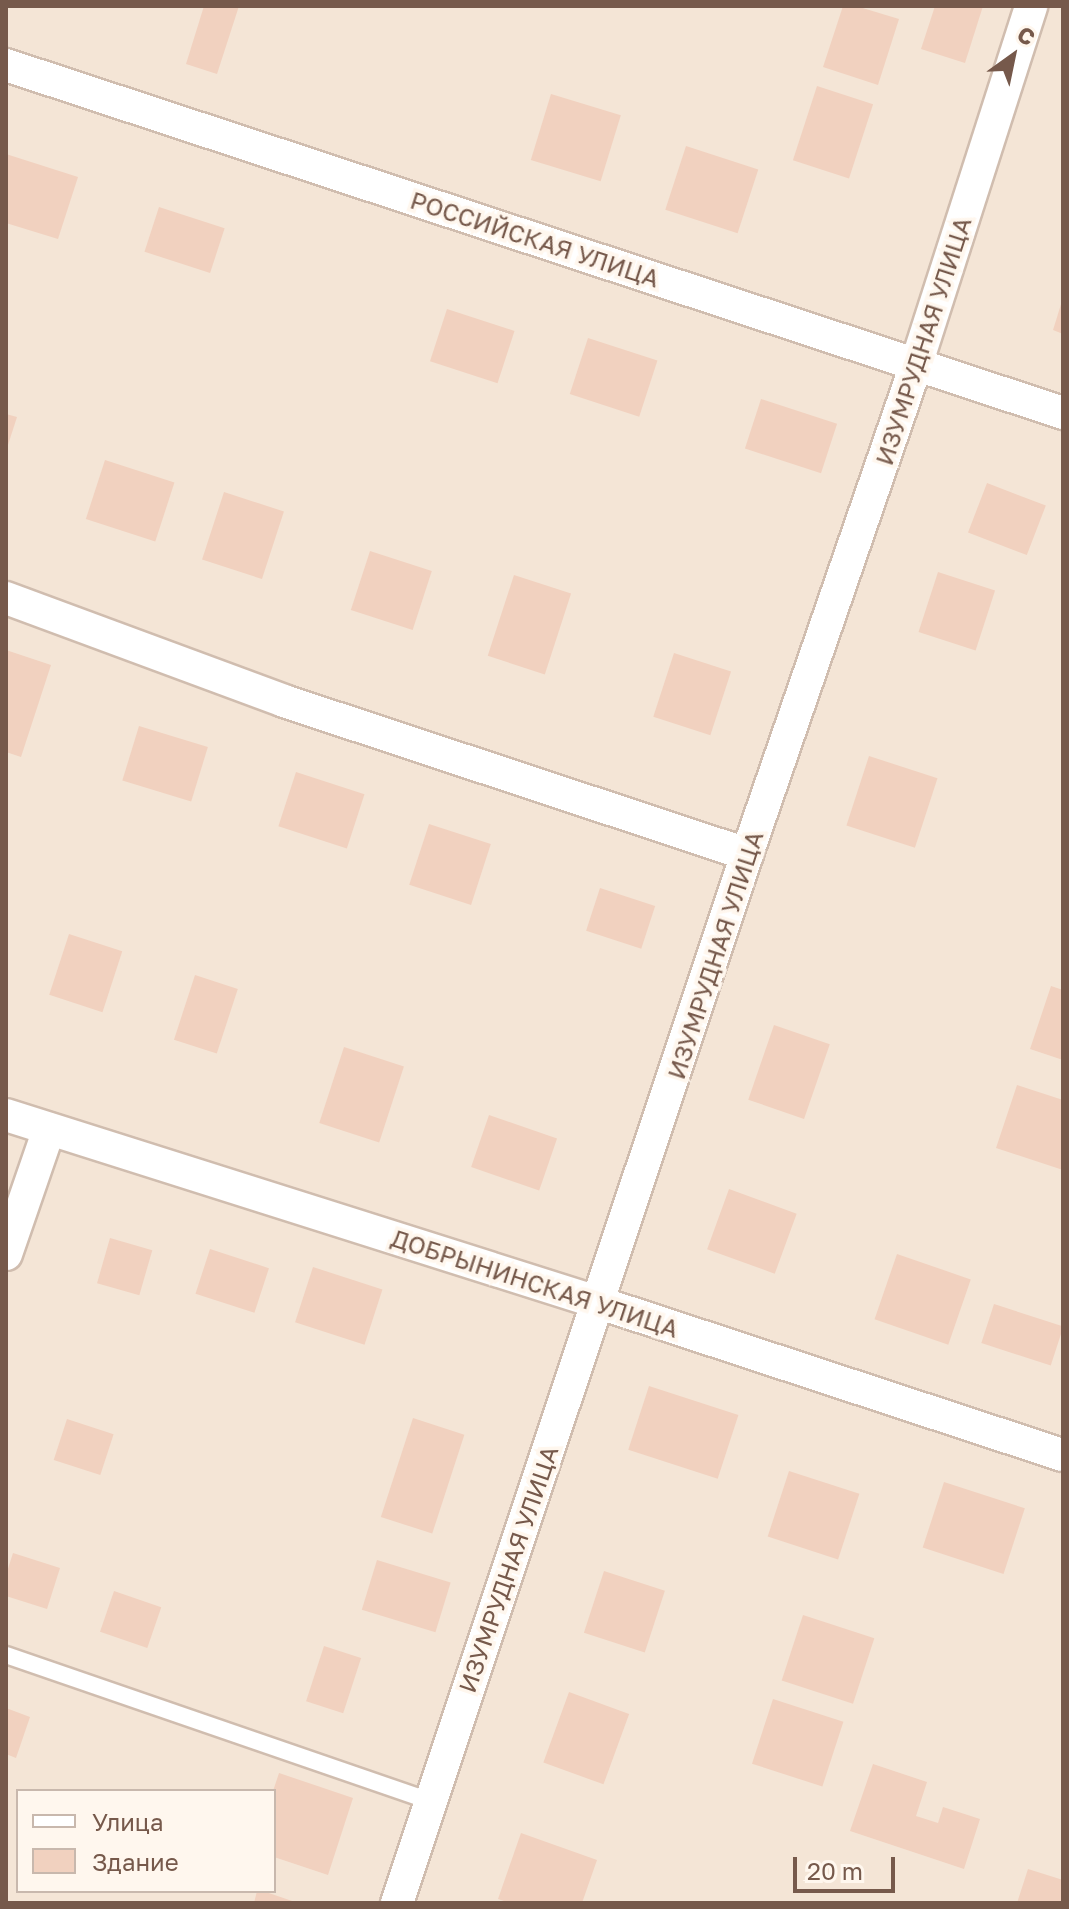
<!DOCTYPE html>
<meta charset="utf-8">
<style>
body{margin:0}
#map{position:relative;width:1069px;height:1909px;overflow:hidden;background:#fcf3e7;font-family:"Golos Text",sans-serif}
div>[style]{position:absolute}
[style*='--x']{left:calc(var(--x)*1px);top:calc(var(--y)*1px);width:calc(var(--w)*1px);rotate:calc(var(--a)*1deg)}
.residential>*{inset:0;background:#f4e5d6}
.building>*{inset:0;background:#f1d1bf;transform-origin:0 0}
.roads{filter:drop-shadow(2px 0 #d0bdaf) drop-shadow(-2px 0 #d0bdaf) drop-shadow(0 2px #d0bdaf) drop-shadow(0 -2px #d0bdaf)}
.lane>*{height:16px;margin:-8px;padding:0 8px;transform-origin:8px;border-radius:8px;background:#fff}
.street>*{height:32px;margin:-16px;padding:0 16px;transform-origin:16px;border-radius:16px;background:#fff}
span{translate:-50% -50%;white-space:nowrap;text-align:center;line-height:1.15;-webkit-text-stroke:7px #fff7ee;paint-order:stroke}
.street-label{font-size:24px;color:#76594b}
.frame{position:absolute;inset:0;border:8px solid #76594b;pointer-events:none}
.legend{position:absolute;left:16px;top:1789px;width:260px;height:104px;box-sizing:border-box;background:#fff7ee;border:2px solid #c8b8ad;margin:0;padding:10px 14px;list-style:none;font-size:24px;color:#76594b}
.legend li{display:flex;align-items:center;gap:16px;height:40px}
.legend b{width:40px;border:2px solid #c8b8ad}
.north{position:absolute;left:973px;top:16px;width:80px;height:80px;-webkit-text-stroke:6px #fff7ee;paint-order:stroke;rotate:33deg;font-size:22px;font-weight:700;line-height:32px;text-align:center;color:#76594b}
.north::after{content:'';display:block;margin:auto;width:28px;height:36px;background:#76594b;clip-path:polygon(50% 0,100% 100%,50% 72%,0 100%)}
.scale{position:absolute;left:793px;top:1857px;width:102px;height:36px;box-sizing:border-box;border:4px solid #76594b;border-top:0;padding-left:10px;font-size:24px;line-height:28px;white-space:nowrap;color:#76594b;-webkit-text-stroke:6px #fff7ee;paint-order:stroke}
</style>
<div id="map">
<div class="residential">
<i style="clip-path:polygon(evenodd,6px 6px,1063px 6px,1063px 1903px,6px 1903px,6px 6px,18px 1791px,274px 1791px,274px 1891px,18px 1891px,18px 1791px)"></i>
</div>
<div class="building">
<i style="clip-path:polygon(204px 6px,239px 6px,217px 74px,186px 64px)"></i>
<i style="clip-path:polygon(843px 6px,856px 6px,899px 19px,878px 85px,823px 67px)"></i>
<i style="clip-path:polygon(935px 6px,983px 6px,965px 63px,921px 49px)"></i>
<i style="left:817px;top:86px;width:59px;height:78px;rotate:18deg"></i>
<i style="left:551px;top:94px;width:73px;height:69px;rotate:17deg"></i>
<i style="left:686px;top:146px;width:76px;height:67px;rotate:18deg"></i>
<i style="clip-path:polygon(6px 154px,78px 177px,58px 239px,6px 223px)"></i>
<i style="left:159px;top:207px;width:69px;height:47px;rotate:18deg"></i>
<i style="clip-path:polygon(1062px 301px,1063px 301px,1063px 334px,1053px 330px)"></i>
<i style="left:447px;top:309px;width:71px;height:55px;rotate:18deg"></i>
<i style="left:588px;top:338px;width:73px;height:59px;rotate:18deg"></i>
<i style="left:761px;top:399px;width:80px;height:52px;rotate:18deg"></i>
<i style="clip-path:polygon(6px 414px,17px 417px,7px 448px,6px 448px)"></i>
<i style="left:105px;top:460px;width:73px;height:62px;rotate:18deg"></i>
<i style="left:987px;top:483px;width:63px;height:53px;rotate:21deg"></i>
<i style="left:224px;top:492px;width:63px;height:71px;rotate:18deg"></i>
<i style="left:370px;top:551px;width:65px;height:62px;rotate:18deg"></i>
<i style="left:938px;top:572px;width:60px;height:63px;rotate:18deg"></i>
<i style="left:514px;top:575px;width:60px;height:85px;rotate:18deg"></i>
<i style="clip-path:polygon(6px 650px,51px 665px,21px 757px,6px 752px)"></i>
<i style="left:674px;top:653px;width:60px;height:67px;rotate:18deg"></i>
<i style="left:139px;top:726px;width:72px;height:57px;rotate:17deg"></i>
<i style="left:869px;top:756px;width:72px;height:73px;rotate:18deg"></i>
<i style="left:296px;top:772px;width:72px;height:57px;rotate:18deg"></i>
<i style="left:429px;top:824px;width:65px;height:64px;rotate:18deg"></i>
<i style="left:600px;top:888px;width:58px;height:45px;rotate:18deg"></i>
<i style="left:69px;top:934px;width:56px;height:64px;rotate:18deg"></i>
<i style="left:195px;top:975px;width:45px;height:68px;rotate:18deg"></i>
<i style="clip-path:polygon(1051px 986px,1063px 990px,1063px 1060px,1030px 1049px)"></i>
<i style="left:774px;top:1025px;width:59px;height:79px;rotate:19deg"></i>
<i style="left:344px;top:1047px;width:63px;height:80px;rotate:18deg"></i>
<i style="clip-path:polygon(1017px 1085px,1063px 1100px,1063px 1170px,996px 1148px)"></i>
<i style="left:489px;top:1115px;width:72px;height:55px;rotate:19deg"></i>
<i style="left:729px;top:1189px;width:72px;height:64px;rotate:20deg"></i>
<i style="left:110px;top:1238px;width:44px;height:47px;rotate:16deg"></i>
<i style="left:210px;top:1249px;width:62px;height:47px;rotate:18deg"></i>
<i style="left:897px;top:1254px;width:78px;height:69px;rotate:19deg"></i>
<i style="left:313px;top:1267px;width:73px;height:58px;rotate:18deg"></i>
<i style="left:994px;top:1304px;width:73px;height:41px;rotate:18deg"></i>
<i style="left:649px;top:1386px;width:94px;height:67px;rotate:18deg"></i>
<i style="left:413px;top:1418px;width:54px;height:104px;rotate:18deg"></i>
<i style="left:67px;top:1419px;width:49px;height:43px;rotate:18deg"></i>
<i style="left:789px;top:1471px;width:74px;height:69px;rotate:18deg"></i>
<i style="left:944px;top:1482px;width:85px;height:69px;rotate:18deg"></i>
<i style="clip-path:polygon(13px 1553px,60px 1568px,47px 1609px,6px 1596px,6px 1575px)"></i>
<i style="left:377px;top:1560px;width:77px;height:52px;rotate:17deg"></i>
<i style="left:604px;top:1571px;width:64px;height:65px;rotate:18deg"></i>
<i style="left:114px;top:1591px;width:50px;height:43px;rotate:19deg"></i>
<i style="left:803px;top:1615px;width:75px;height:69px;rotate:18deg"></i>
<i style="left:324px;top:1646px;width:39px;height:58px;rotate:18deg"></i>
<i style="left:569px;top:1692px;width:64px;height:75px;rotate:20deg"></i>
<i style="left:773px;top:1699px;width:74px;height:68px;rotate:18deg"></i>
<i style="clip-path:polygon(6px 1708px,30px 1717px,16px 1758px,6px 1754px)"></i>
<i style="clip-path:polygon(873px 1764px,927px 1782px,916px 1816px,938px 1823px,943px 1807px,980px 1819px,964px 1869px,850px 1831px)"></i>
<i style="clip-path:polygon(279px 1773px,353px 1798px,328px 1875px,274px 1857px,273px 1791px)"></i>
<i style="clip-path:polygon(521px 1833px,597px 1860px,582px 1903px,510px 1903px,498px 1899px)"></i>
<i style="clip-path:polygon(1028px 1869px,1063px 1880px,1063px 1903px,1017px 1903px)"></i>
<i style="clip-path:polygon(257px 1891px,263px 1891px,298px 1903px,254px 1903px)"></i>
</div>
<div class="roads">
<div class="lane">
<i style="--x:6;--y:1655;--w:447;--a:19"></i>
</div>
<div class="street">
<i style="--x:6;--y:65;--w:1113;--a:18.22"></i>
<i style="--x:6;--y:598;--w:296;--a:20.3"></i>
<i style="--x:284;--y:701;--w:488;--a:18.3"></i>
<i style="--x:6;--y:1115;--w:623;--a:17.56"></i>
<i style="--x:600;--y:1303;--w:487;--a:18.2"></i>
<i style="--x:6;--y:1254;--w:132;--a:-71"></i>
<i style="--x:397;--y:1903;--w:1106;--a:-71.55"></i>
<i style="--x:747;--y:854;--w:517;--a:-70.93"></i>
<i style="--x:916;--y:365;--w:377;--a:-72.2"></i>
</div>
</div>
<div class="street-label">
<span style="left:535px;top:239px;rotate:18deg">РОССИЙСКАЯ УЛИЦА</span>
<span style="left:923px;top:341px;rotate:-72deg">ИЗУМРУДНАЯ УЛИЦА</span>
<span style="left:715px;top:955px;rotate:-72deg">ИЗУМРУДНАЯ УЛИЦА</span>
<span style="left:535px;top:1283px;rotate:18deg">ДОБРЫНИНСКАЯ УЛИЦА</span>
<span style="left:508px;top:1569px;rotate:-71deg">ИЗУМРУДНАЯ УЛИЦА</span>
</div>
<div class="frame"></div>
<ul class="legend">
<li><b style="height:10px;background:#fff"></b>Улица</li>
<li><b style="height:22px;background:#f1d1bf"></b>Здание</li>
</ul>
<div class="north">С</div>
<div class="scale">20 m</div>
</div>
